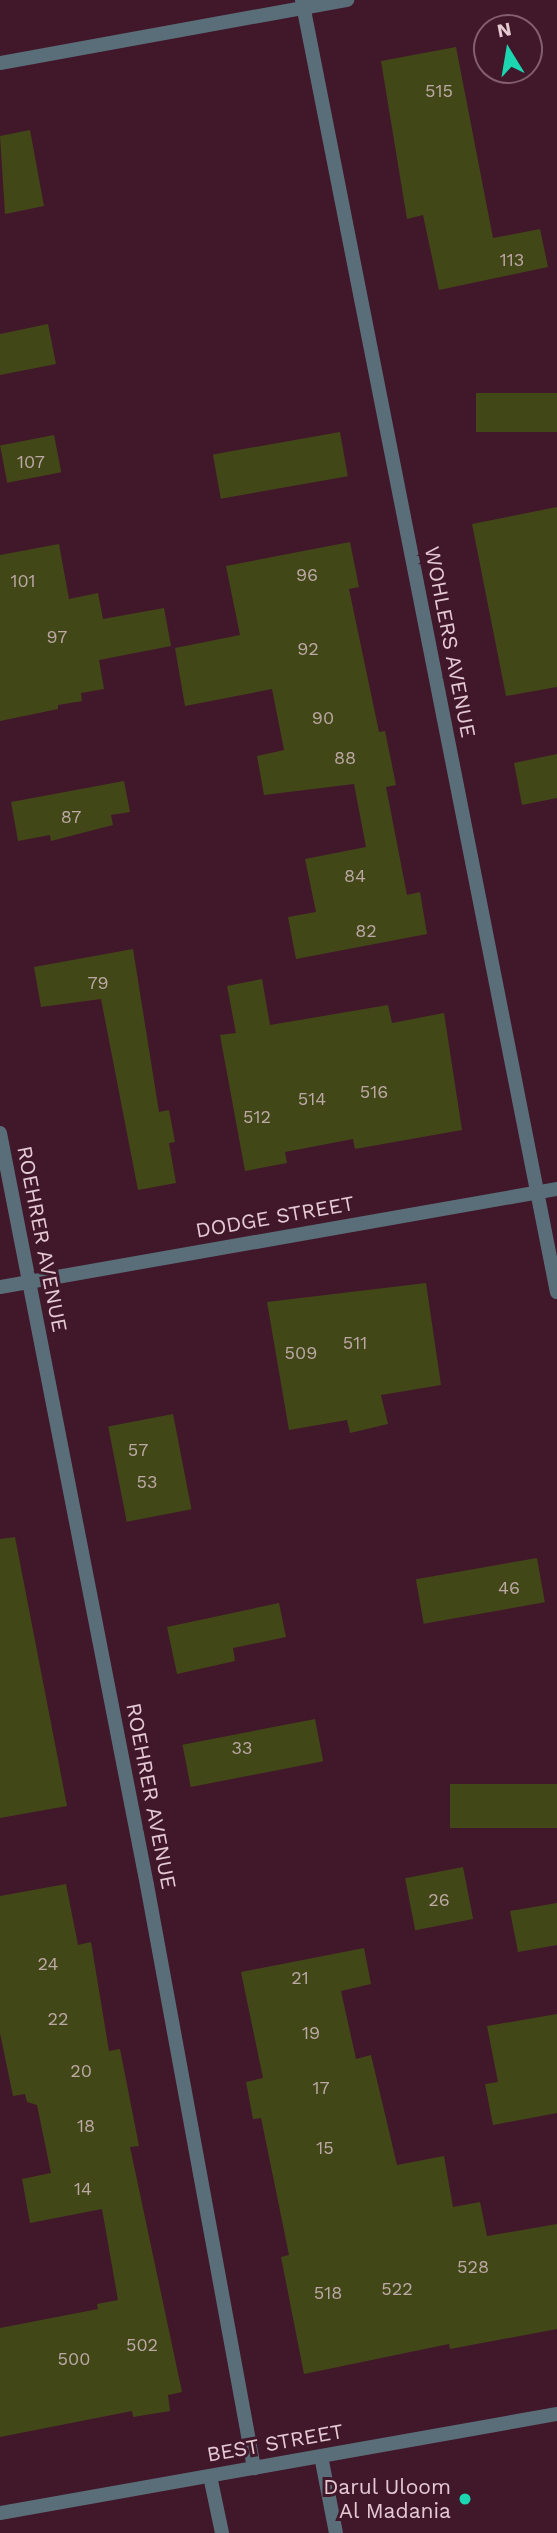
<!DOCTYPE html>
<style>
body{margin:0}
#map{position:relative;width:557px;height:2533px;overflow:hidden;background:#41182a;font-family:"Work Sans",sans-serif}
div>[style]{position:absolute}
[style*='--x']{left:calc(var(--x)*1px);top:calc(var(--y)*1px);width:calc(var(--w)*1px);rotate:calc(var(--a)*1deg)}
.building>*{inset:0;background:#424718;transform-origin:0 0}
.service>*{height:14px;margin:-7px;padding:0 7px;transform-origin:7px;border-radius:7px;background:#5a6e7a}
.minor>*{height:14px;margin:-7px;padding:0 7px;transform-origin:7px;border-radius:7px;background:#5a6e7a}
.tertiary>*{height:14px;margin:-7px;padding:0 7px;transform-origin:7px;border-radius:7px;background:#5a6e7a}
.dots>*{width:19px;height:19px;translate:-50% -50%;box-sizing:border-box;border:4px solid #41182a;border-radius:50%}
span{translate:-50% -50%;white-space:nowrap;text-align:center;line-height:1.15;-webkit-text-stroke:6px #41182a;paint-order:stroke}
.number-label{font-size:18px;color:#bca8a4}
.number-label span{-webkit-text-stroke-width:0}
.street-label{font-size:21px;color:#e5c9d3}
.poi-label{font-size:21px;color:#e5c9d3}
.right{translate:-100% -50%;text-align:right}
.north{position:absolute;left:473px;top:14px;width:70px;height:70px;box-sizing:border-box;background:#41182a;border:2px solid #835f6e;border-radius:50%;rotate:349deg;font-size:19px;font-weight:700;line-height:28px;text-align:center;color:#e5c9d3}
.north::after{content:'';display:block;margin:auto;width:24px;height:32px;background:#1cd5b1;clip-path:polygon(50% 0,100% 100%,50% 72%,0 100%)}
</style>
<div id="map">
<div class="building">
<i style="clip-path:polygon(456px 47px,493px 238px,540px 229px,548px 267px,439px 290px,423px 215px,407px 219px,381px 61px)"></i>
<i style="clip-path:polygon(30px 130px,44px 206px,5px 214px,0 136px)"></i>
<i style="clip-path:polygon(48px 324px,56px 364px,0 375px,0 334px)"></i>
<i style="left:557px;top:393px;width:39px;height:81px;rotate:90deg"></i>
<i style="left:340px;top:432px;width:45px;height:129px;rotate:80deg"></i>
<i style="left:54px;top:435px;width:38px;height:55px;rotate:79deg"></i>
<i style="clip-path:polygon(557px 507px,557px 687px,506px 696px,472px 524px)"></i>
<i style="clip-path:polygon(350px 542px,359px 587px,349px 589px,379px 732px,385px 731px,396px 785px,386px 787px,407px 895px,420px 892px,427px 934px,296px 959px,288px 917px,316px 912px,305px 859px,366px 847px,354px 784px,264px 795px,257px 756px,284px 750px,272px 689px,185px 706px,175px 648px,240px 635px,226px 566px)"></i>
<i style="clip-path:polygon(59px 544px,69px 599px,98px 593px,103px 619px,164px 608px,171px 646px,99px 660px,104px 689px,81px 693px,82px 701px,58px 705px,58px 709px,0 721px,0 555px)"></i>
<i style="clip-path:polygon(557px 754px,557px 798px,522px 805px,514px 763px)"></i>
<i style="clip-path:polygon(124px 781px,130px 812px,111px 815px,113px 825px,51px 841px,50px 835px,18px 841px,11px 802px)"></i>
<i style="clip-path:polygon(133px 949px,159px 1112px,169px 1110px,175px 1142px,169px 1143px,176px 1183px,138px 1190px,101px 999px,41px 1007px,34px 967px)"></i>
<i style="clip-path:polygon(262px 979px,270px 1025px,388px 1005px,392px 1023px,444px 1013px,462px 1130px,355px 1149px,353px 1139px,285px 1152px,287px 1163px,245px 1171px,220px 1035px,236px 1033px,227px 986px)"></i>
<i style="clip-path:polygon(426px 1283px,441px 1385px,381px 1395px,388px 1424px,350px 1433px,347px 1420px,289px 1430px,267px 1302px)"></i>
<i style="left:173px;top:1414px;width:97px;height:66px;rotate:79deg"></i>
<i style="clip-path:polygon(15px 1537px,67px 1806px,0 1818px,0 1539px)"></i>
<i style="left:537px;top:1558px;width:45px;height:123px;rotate:80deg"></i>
<i style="clip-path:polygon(279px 1603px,286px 1637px,233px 1648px,235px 1661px,177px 1674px,167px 1627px)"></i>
<i style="left:315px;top:1719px;width:43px;height:135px;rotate:79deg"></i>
<i style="left:557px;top:1784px;width:44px;height:107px;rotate:90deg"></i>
<i style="left:463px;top:1867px;width:53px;height:59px;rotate:79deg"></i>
<i style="clip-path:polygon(66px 1884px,78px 1945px,91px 1942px,109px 2051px,120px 2049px,139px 2146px,130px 2147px,182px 2392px,168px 2395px,170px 2411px,133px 2417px,132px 2411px,0 2437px,0 2328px,98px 2309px,97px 2304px,118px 2300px,102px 2209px,30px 2223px,22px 2179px,51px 2173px,37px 2105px,27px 2102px,25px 2094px,13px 2096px,0 2033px,0 1896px)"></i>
<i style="clip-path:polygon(557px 1903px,557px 1945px,518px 1952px,510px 1911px)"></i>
<i style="clip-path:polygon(364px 1948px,371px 1984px,341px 1991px,356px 2059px,371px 2055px,397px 2165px,444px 2156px,453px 2207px,480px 2202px,487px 2236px,557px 2224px,557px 2329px,450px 2349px,449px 2344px,304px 2374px,281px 2257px,289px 2255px,275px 2186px,261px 2118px,253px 2119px,246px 2082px,263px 2078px,241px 1972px)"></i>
<i style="clip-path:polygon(557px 2014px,557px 2113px,493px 2125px,485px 2084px,498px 2082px,487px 2026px)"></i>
</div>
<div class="service">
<i style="--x:321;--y:2456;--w:78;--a:79"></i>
<i style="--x:210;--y:2476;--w:58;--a:78.1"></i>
</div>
<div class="minor">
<i style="--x:302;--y:0;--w:1317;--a:78.84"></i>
<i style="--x:0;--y:63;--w:353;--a:-10.3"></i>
<i style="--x:0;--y:1133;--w:766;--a:78.94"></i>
<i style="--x:147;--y:1885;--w:593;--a:79.6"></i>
<i style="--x:0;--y:1287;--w:566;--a:-9.98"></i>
</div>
<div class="tertiary">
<i style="--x:0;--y:2513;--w:566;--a:-10.08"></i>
</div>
<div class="dots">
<i style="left:465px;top:2499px;background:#1cd5b1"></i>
</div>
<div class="number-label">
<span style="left:439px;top:91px">515</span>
<span style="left:512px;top:260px">113</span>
<span style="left:31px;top:462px">107</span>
<span style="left:307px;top:575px">96</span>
<span style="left:23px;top:581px">101</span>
<span style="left:57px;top:637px">97</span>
<span style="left:308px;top:649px">92</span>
<span style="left:323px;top:718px">90</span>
<span style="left:345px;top:758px">88</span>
<span style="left:71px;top:817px">87</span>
<span style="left:355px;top:876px">84</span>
<span style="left:366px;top:931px">82</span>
<span style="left:98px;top:983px">79</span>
<span style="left:374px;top:1092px">516</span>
<span style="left:312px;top:1099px">514</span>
<span style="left:257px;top:1117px">512</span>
<span style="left:355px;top:1343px">511</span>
<span style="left:301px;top:1353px">509</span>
<span style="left:138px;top:1450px">57</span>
<span style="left:147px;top:1482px">53</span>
<span style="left:509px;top:1588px">46</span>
<span style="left:242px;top:1748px">33</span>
<span style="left:439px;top:1900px">26</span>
<span style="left:48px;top:1964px">24</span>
<span style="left:300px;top:1978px">21</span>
<span style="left:58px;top:2019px">22</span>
<span style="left:311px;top:2033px">19</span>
<span style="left:81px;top:2071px">20</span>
<span style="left:321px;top:2088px">17</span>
<span style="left:86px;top:2126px">18</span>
<span style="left:325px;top:2148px">15</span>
<span style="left:83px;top:2189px">14</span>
<span style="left:473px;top:2267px">528</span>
<span style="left:397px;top:2289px">522</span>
<span style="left:328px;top:2293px">518</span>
<span style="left:142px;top:2345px">502</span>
<span style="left:74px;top:2359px">500</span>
</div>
<div class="street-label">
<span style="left:450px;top:642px;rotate:79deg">WOHLERS AVENUE</span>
<span style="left:275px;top:1217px;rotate:-10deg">DODGE STREET</span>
<span style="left:42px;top:1239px;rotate:79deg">ROEHRER AVENUE</span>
<span style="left:151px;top:1796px;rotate:79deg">ROEHRER AVENUE</span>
<span style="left:275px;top:2443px;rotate:-10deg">BEST STREET</span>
</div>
<div class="poi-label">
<span class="right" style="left:451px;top:2499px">Darul Uloom<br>Al Madania</span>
</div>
<div class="north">N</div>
</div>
